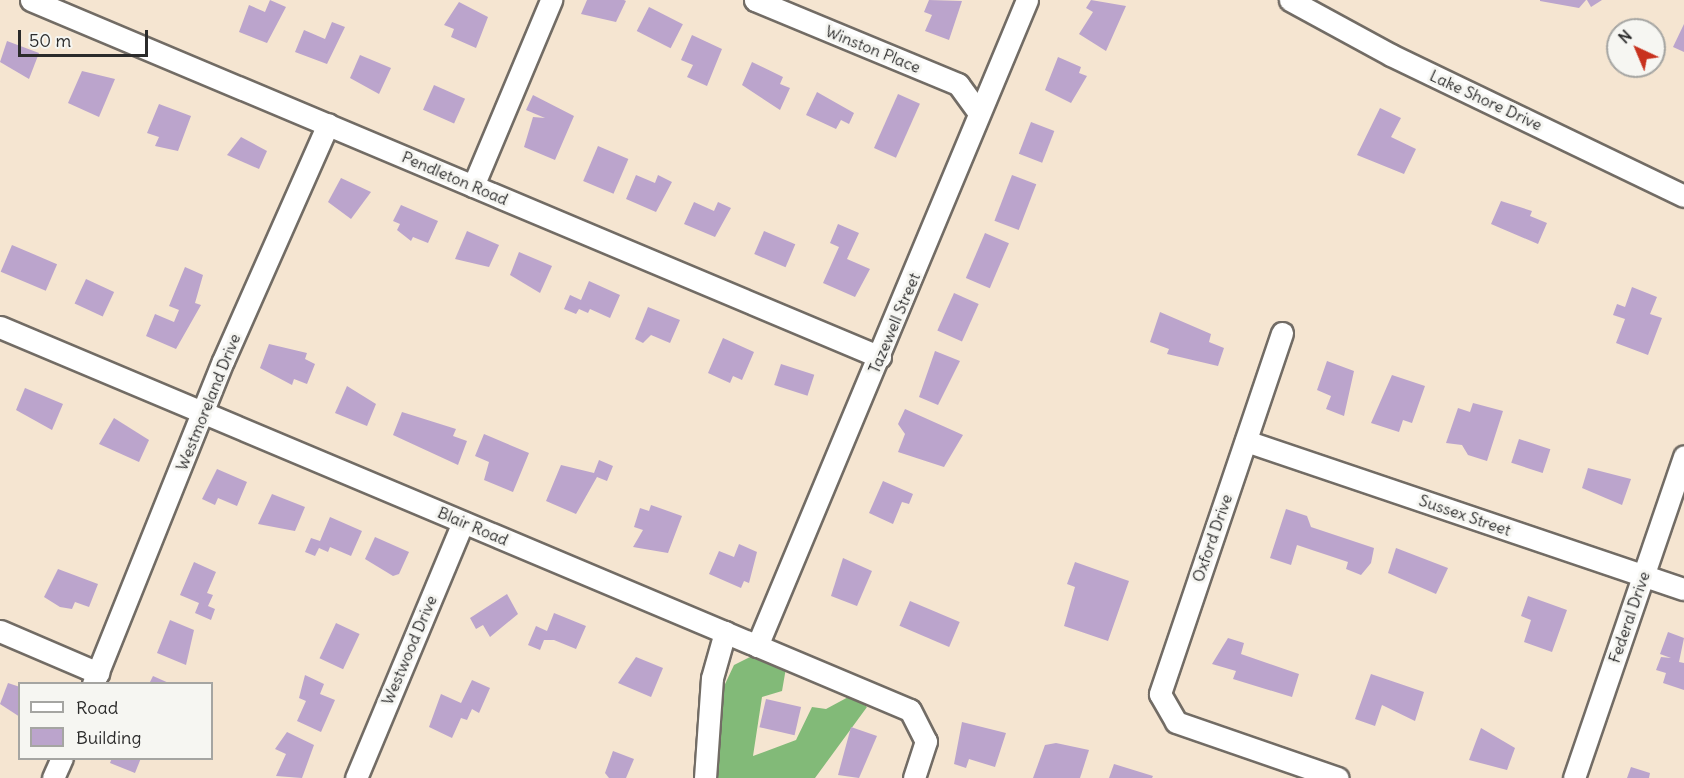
<!DOCTYPE html>
<style>
body{margin:0}
#map{position:relative;width:1684px;height:778px;overflow:hidden;background:#f5e5d1;font-family:Delius,sans-serif}
div>[style]{position:absolute}
[style*='--x']{left:calc(var(--x)*1px);top:calc(var(--y)*1px);width:calc(var(--w)*1px);rotate:calc(var(--a)*1deg)}
.forest>*{inset:0;background:#82ba78}
.building>*{inset:0;background:#bba4cc;transform-origin:0 0}
.roads{filter:drop-shadow(2px 0 #726c65) drop-shadow(-2px 0 #726c65) drop-shadow(0 2px #726c65) drop-shadow(0 -2px #726c65)}
.minor>*{height:21px;margin:-10.5px;padding:0 10.5px;transform-origin:10.5px;border-radius:10.5px;background:#fff}
span{translate:-50% -50%;white-space:nowrap;text-align:center;line-height:1.15;-webkit-text-stroke:6px #f6f6f2;paint-order:stroke}
.street-label{font-size:16px;color:#2b2b2b}
.legend{position:absolute;left:18px;top:682px;width:195px;height:78px;box-sizing:border-box;background:#f6f6f2;border:2px solid #a5a5a2;margin:0;padding:8px 10px;list-style:none;font-size:18px;color:#2b2b2b}
.legend li{display:flex;align-items:center;gap:12px;height:30px}
.legend b{width:30px;border:2px solid #a5a5a2}
.north{position:absolute;left:1606px;top:18px;width:60px;height:60px;box-sizing:border-box;background:#f6f6f2;border:2px solid #a5a5a2;border-radius:50%;rotate:316deg;font-size:16px;font-weight:700;line-height:24px;text-align:center;color:#2b2b2b}
.north::after{content:'';display:block;margin:auto;width:21px;height:27px;background:#c8321e;clip-path:polygon(50% 0,100% 100%,50% 72%,0 100%)}
.scale{position:absolute;left:18px;top:30px;width:130px;height:27px;box-sizing:border-box;border:3px solid #2b2b2b;border-top:0;padding-left:8px;font-size:18px;line-height:21px;white-space:nowrap;color:#2b2b2b;-webkit-text-stroke:4px #f6f6f2;paint-order:stroke}
</style>
<div id="map">
<div class="forest">
<i style="clip-path:polygon(762px 651px,786px 668px,782px 691px,762px 697px,753px 756px,796px 740px,812px 707px,826px 709px,852px 695px,867px 707px,815px 778px,709px 778px,718px 699px,734px 665px)"></i>
</div>
<div class="building">
<i style="clip-path:polygon(270px 0,286px 7px,267px 43px,239px 32px,249px 5px,265px 12px)"></i>
<i style="clip-path:polygon(587px 0,624px 0,626px 1px,616px 22px,581px 14px)"></i>
<i style="clip-path:polygon(929px 0,962px 1px,949px 40px,925px 31px,932px 15px,924px 12px)"></i>
<i style="clip-path:polygon(1091px 0,1126px 6px,1106px 51px,1079px 34px,1093px 12px,1086px 8px)"></i>
<i style="clip-path:polygon(1586px 0,1579px 8px,1540px 1px,1540px 0)"></i>
<i style="clip-path:polygon(1587px 0,1602px 0,1591px 7px)"></i>
<i style="clip-path:polygon(459px 2px,488px 17px,476px 48px,451px 37px,454px 29px,444px 25px)"></i>
<i style="left:649px;top:7px;width:38px;height:27px;rotate:27deg"></i>
<i style="clip-path:polygon(332px 22px,345px 27px,327px 64px,295px 52px,304px 30px,325px 39px)"></i>
<i style="clip-path:polygon(1684px 24px,1684px 52px,1673px 47px)"></i>
<i style="clip-path:polygon(692px 35px,722px 49px,707px 86px,687px 77px,693px 65px,681px 60px)"></i>
<i style="clip-path:polygon(7px 41px,39px 53px,29px 79px,0 62px)"></i>
<i style="clip-path:polygon(360px 55px,391px 68px,379px 94px,350px 78px)"></i>
<i style="clip-path:polygon(1058px 57px,1081px 67px,1079px 73px,1087px 76px,1071px 103px,1045px 90px)"></i>
<i style="clip-path:polygon(752px 62px,783px 77px,780px 84px,790px 88px,780px 110px,742px 85px)"></i>
<i style="clip-path:polygon(82px 71px,115px 79px,99px 117px,68px 103px)"></i>
<i style="left:434px;top:85px;width:34px;height:27px;rotate:24deg"></i>
<i style="clip-path:polygon(817px 92px,854px 113px,849px 124px,841px 120px,836px 129px,806px 115px)"></i>
<i style="left:898px;top:94px;width:24px;height:59px;rotate:24deg"></i>
<i style="clip-path:polygon(533px 95px,574px 116px,555px 160px,524px 147px,533px 117px,545px 118px,526px 110px)"></i>
<i style="clip-path:polygon(159px 104px,191px 116px,178px 151px,155px 146px,159px 137px,147px 133px)"></i>
<i style="clip-path:polygon(1380px 108px,1401px 118px,1391px 137px,1416px 149px,1404px 174px,1357px 155px)"></i>
<i style="left:1031px;top:122px;width:25px;height:34px;rotate:21deg"></i>
<i style="clip-path:polygon(241px 137px,267px 151px,259px 169px,227px 155px)"></i>
<i style="left:598px;top:146px;width:33px;height:38px;rotate:23deg"></i>
<i style="clip-path:polygon(636px 175px,655px 183px,658px 175px,672px 182px,656px 212px,626px 199px)"></i>
<i style="left:1012px;top:175px;width:26px;height:49px;rotate:21deg"></i>
<i style="clip-path:polygon(341px 178px,371px 192px,351px 219px,328px 202px)"></i>
<i style="clip-path:polygon(1501px 201px,1532px 211px,1530px 216px,1547px 223px,1538px 244px,1491px 224px)"></i>
<i style="clip-path:polygon(694px 202px,714px 211px,718px 202px,731px 208px,715px 237px,684px 224px)"></i>
<i style="clip-path:polygon(401px 205px,438px 221px,428px 243px,413px 237px,411px 241px,397px 230px,400px 224px,393px 221px)"></i>
<i style="clip-path:polygon(838px 224px,859px 233px,847px 259px,870px 269px,855px 297px,823px 283px,839px 247px,830px 243px)"></i>
<i style="clip-path:polygon(467px 231px,499px 245px,489px 267px,455px 259px)"></i>
<i style="left:764px;top:231px;width:34px;height:25px;rotate:23deg"></i>
<i style="left:985px;top:233px;width:26px;height:49px;rotate:23deg"></i>
<i style="left:12px;top:245px;width:49px;height:29px;rotate:23deg"></i>
<i style="clip-path:polygon(519px 252px,552px 266px,540px 293px,510px 275px)"></i>
<i style="clip-path:polygon(185px 267px,203px 275px,195px 303px,201px 305px,176px 349px,146px 336px,155px 314px,174px 322px,179px 310px,169px 306px)"></i>
<i style="left:86px;top:279px;width:31px;height:27px;rotate:25deg"></i>
<i style="clip-path:polygon(589px 281px,620px 295px,610px 318px,590px 309px,588px 313px,579px 309px,576px 314px,564px 309px,570px 295px,581px 300px)"></i>
<i style="clip-path:polygon(1632px 287px,1657px 297px,1650px 314px,1662px 318px,1648px 355px,1616px 343px,1625px 319px,1613px 315px,1617px 304px,1625px 307px)"></i>
<i style="left:954px;top:293px;width:27px;height:41px;rotate:24deg"></i>
<i style="clip-path:polygon(648px 307px,680px 320px,670px 343px,651px 335px,643px 343px,635px 339px)"></i>
<i style="clip-path:polygon(1160px 312px,1211px 334px,1209px 342px,1224px 348px,1218px 366px,1167px 354px,1169px 349px,1150px 342px)"></i>
<i style="clip-path:polygon(723px 338px,754px 352px,742px 380px,733px 376px,730px 383px,708px 373px)"></i>
<i style="clip-path:polygon(269px 344px,307px 353px,305px 359px,315px 364px,307px 384px,294px 379px,292px 385px,260px 368px)"></i>
<i style="clip-path:polygon(935px 351px,960px 361px,938px 405px,919px 397px)"></i>
<i style="clip-path:polygon(1327px 361px,1354px 371px,1344px 416px,1326px 409px,1331px 396px,1317px 390px)"></i>
<i style="left:781px;top:364px;width:35px;height:22px;rotate:18deg"></i>
<i style="clip-path:polygon(1392px 375px,1425px 386px,1412px 423px,1403px 420px,1399px 432px,1371px 423px)"></i>
<i style="clip-path:polygon(347px 386px,376px 404px,367px 426px,335px 413px)"></i>
<i style="clip-path:polygon(25px 388px,63px 404px,52px 430px,16px 410px)"></i>
<i style="clip-path:polygon(1473px 403px,1503px 411px,1487px 461px,1468px 455px,1462px 445px,1446px 443px,1458px 408px,1470px 412px)"></i>
<i style="clip-path:polygon(905px 409px,963px 435px,944px 467px,898px 452px,905px 434px,898px 424px)"></i>
<i style="clip-path:polygon(402px 412px,456px 429px,453px 436px,467px 441px,458px 465px,393px 435px)"></i>
<i style="clip-path:polygon(114px 418px,149px 440px,139px 462px,99px 444px)"></i>
<i style="clip-path:polygon(484px 434px,529px 453px,513px 492px,484px 480px,489px 462px,475px 456px)"></i>
<i style="left:1519px;top:439px;width:33px;height:25px;rotate:18deg"></i>
<i style="clip-path:polygon(599px 460px,613px 466px,607px 481px,597px 477px,576px 514px,546px 501px,561px 465px,594px 473px)"></i>
<i style="clip-path:polygon(1588px 468px,1631px 479px,1622px 505px,1582px 488px)"></i>
<i style="clip-path:polygon(217px 469px,247px 482px,237px 506px,218px 498px,215px 505px,202px 499px)"></i>
<i style="clip-path:polygon(883px 481px,913px 494px,909px 504px,902px 502px,893px 524px,869px 513px)"></i>
<i style="clip-path:polygon(272px 494px,305px 507px,295px 531px,258px 524px)"></i>
<i style="clip-path:polygon(651px 505px,682px 516px,668px 553px,633px 547px,643px 530px,634px 527px,640px 508px,649px 511px)"></i>
<i style="clip-path:polygon(1286px 509px,1307px 516px,1311px 527px,1374px 548px,1371px 563px,1361px 575px,1346px 569px,1348px 562px,1297px 545px,1291px 565px,1270px 558px)"></i>
<i style="clip-path:polygon(330px 517px,362px 531px,351px 556px,330px 547px,328px 552px,319px 548px,315px 556px,305px 552px,311px 538px,320px 541px)"></i>
<i style="clip-path:polygon(375px 537px,409px 552px,399px 574px,393px 576px,365px 559px)"></i>
<i style="clip-path:polygon(739px 544px,757px 552px,749px 583px,744px 581px,741px 588px,709px 574px,719px 551px,734px 557px)"></i>
<i style="clip-path:polygon(1396px 548px,1448px 568px,1436px 594px,1388px 573px)"></i>
<i style="clip-path:polygon(843px 558px,872px 571px,857px 606px,831px 596px)"></i>
<i style="clip-path:polygon(194px 562px,216px 572px,207px 593px,213px 595px,208px 606px,215px 609px,211px 620px,195px 613px,199px 603px,180px 595px)"></i>
<i style="clip-path:polygon(1075px 562px,1129px 581px,1108px 641px,1064px 626px,1075px 587px,1067px 584px)"></i>
<i style="clip-path:polygon(58px 569px,98px 584px,89px 607px,75px 602px,72px 609px,60px 607px,44px 597px)"></i>
<i style="clip-path:polygon(507px 594px,518px 614px,490px 637px,483px 625px,476px 629px,470px 618px)"></i>
<i style="clip-path:polygon(1528px 596px,1567px 610px,1552px 652px,1524px 642px,1531px 620px,1521px 616px)"></i>
<i style="left:910px;top:601px;width:54px;height:27px;rotate:23deg"></i>
<i style="clip-path:polygon(554px 613px,586px 626px,576px 649px,554px 640px,544px 640px,540px 650px,528px 645px,536px 626px,547px 631px)"></i>
<i style="clip-path:polygon(170px 620px,194px 630px,186px 665px,157px 653px)"></i>
<i style="left:336px;top:623px;width:26px;height:39px;rotate:25deg"></i>
<i style="clip-path:polygon(1668px 632px,1684px 638px,1679px 662px,1684px 663px,1684px 690px,1663px 683px,1666px 673px,1656px 670px,1661px 657px,1671px 658px,1660px 654px)"></i>
<i style="clip-path:polygon(1228px 638px,1244px 643px,1241px 654px,1299px 674px,1292px 697px,1233px 679px,1236px 671px,1212px 664px)"></i>
<i style="clip-path:polygon(636px 657px,663px 668px,651px 697px,618px 683px)"></i>
<i style="clip-path:polygon(1371px 674px,1424px 692px,1415px 721px,1382px 705px,1375px 726px,1355px 719px)"></i>
<i style="clip-path:polygon(305px 675px,324px 684px,320px 694px,335px 700px,321px 732px,297px 721px,306px 701px,299px 698px)"></i>
<i style="clip-path:polygon(153px 676px,171px 684px,149px 684px)"></i>
<i style="clip-path:polygon(472px 680px,490px 688px,479px 713px,472px 709px,467px 720px,461px 718px,452px 738px,429px 727px,441px 694px,461px 703px)"></i>
<i style="clip-path:polygon(8px 683px,20px 687px,20px 717px,0 704px)"></i>
<i style="left:766px;top:699px;width:36px;height:29px;rotate:13deg"></i>
<i style="clip-path:polygon(962px 722px,1006px 733px,995px 767px,969px 759px,966px 768px,954px 764px)"></i>
<i style="clip-path:polygon(851px 727px,877px 736px,859px 778px,838px 775px)"></i>
<i style="clip-path:polygon(1481px 728px,1515px 748px,1507px 770px,1469px 760px)"></i>
<i style="clip-path:polygon(287px 732px,314px 745px,302px 778px,276px 776px,286px 754px,275px 749px)"></i>
<i style="clip-path:polygon(1056px 743px,1089px 750px,1080px 778px,1033px 778px,1045px 745px)"></i>
<i style="clip-path:polygon(613px 751px,634px 759px,626px 778px,609px 778px,605px 773px)"></i>
<i style="clip-path:polygon(112px 758px,141px 758px,135px 773px,110px 763px)"></i>
<i style="clip-path:polygon(1114px 764px,1153px 776px,1152px 778px,1109px 778px)"></i>
<i style="clip-path:polygon(1631px 767px,1650px 773px,1649px 778px,1627px 778px)"></i>
</div>
<div class="roads">
<div class="minor">
<i style="--x:31;--y:0;--w:921;--a:22.81"></i>
<i style="--x:755;--y:0;--w:220;--a:22.5"></i>
<i style="--x:958;--y:84;--w:34;--a:54"></i>
<i style="--x:1290;--y:0;--w:115;--a:28.6"></i>
<i style="--x:1391;--y:55;--w:325;--a:25.7"></i>
<i style="--x:473;--y:186;--w:202;--a:-67.2"></i>
<i style="--x:0;--y:327;--w:987;--a:22.83"></i>
<i style="--x:910;--y:710;--w:35;--a:63"></i>
<i style="--x:926;--y:741;--w:39;--a:108"></i>
<i style="--x:1282;--y:333;--w:381;--a:108.7"></i>
<i style="--x:1160;--y:694;--w:32;--a:60"></i>
<i style="--x:1176;--y:722;--w:171;--a:19.1"></i>
<i style="--x:1246;--y:441;--w:462;--a:18.7"></i>
<i style="--x:0;--y:631;--w:107;--a:23.2"></i>
<i style="--x:757;--y:646;--w:700;--a:-67.32"></i>
<i style="--x:93;--y:684;--w:348;--a:-68.1"></i>
<i style="--x:223;--y:361;--w:259;--a:-66.1"></i>
<i style="--x:53;--y:778;--w:22;--a:-66"></i>
<i style="--x:356;--y:778;--w:277;--a:-67.3"></i>
<i style="--x:705;--y:778;--w:100;--a:-86"></i>
<i style="--x:712;--y:678;--w:48;--a:-74.2"></i>
<i style="--x:1574;--y:778;--w:340;--a:-71.1"></i>
</div>
</div>
<div class="street-label">
<span style="left:873px;top:49px;rotate:22deg">Winston Place</span>
<span style="left:1486px;top:100px;rotate:25deg">Lake Shore Drive</span>
<span style="left:455px;top:178px;rotate:23deg">Pendleton Road</span>
<span style="left:894px;top:323px;rotate:-67deg">Tazewell Street</span>
<span style="left:208px;top:402px;rotate:-68deg">Westmoreland Drive</span>
<span style="left:1465px;top:515px;rotate:19deg">Sussex Street</span>
<span style="left:473px;top:526px;rotate:23deg">Blair Road</span>
<span style="left:1212px;top:538px;rotate:-71deg">Oxford Drive</span>
<span style="left:1629px;top:617px;rotate:-71deg">Federal Drive</span>
<span style="left:409px;top:650px;rotate:-67deg">Westwood Drive</span>
</div>
<ul class="legend">
<li><b style="height:8px;background:#fff"></b>Road</li>
<li><b style="height:16px;background:#bba4cc"></b>Building</li>
</ul>
<div class="north">N</div>
<div class="scale">50 m</div>
</div>
